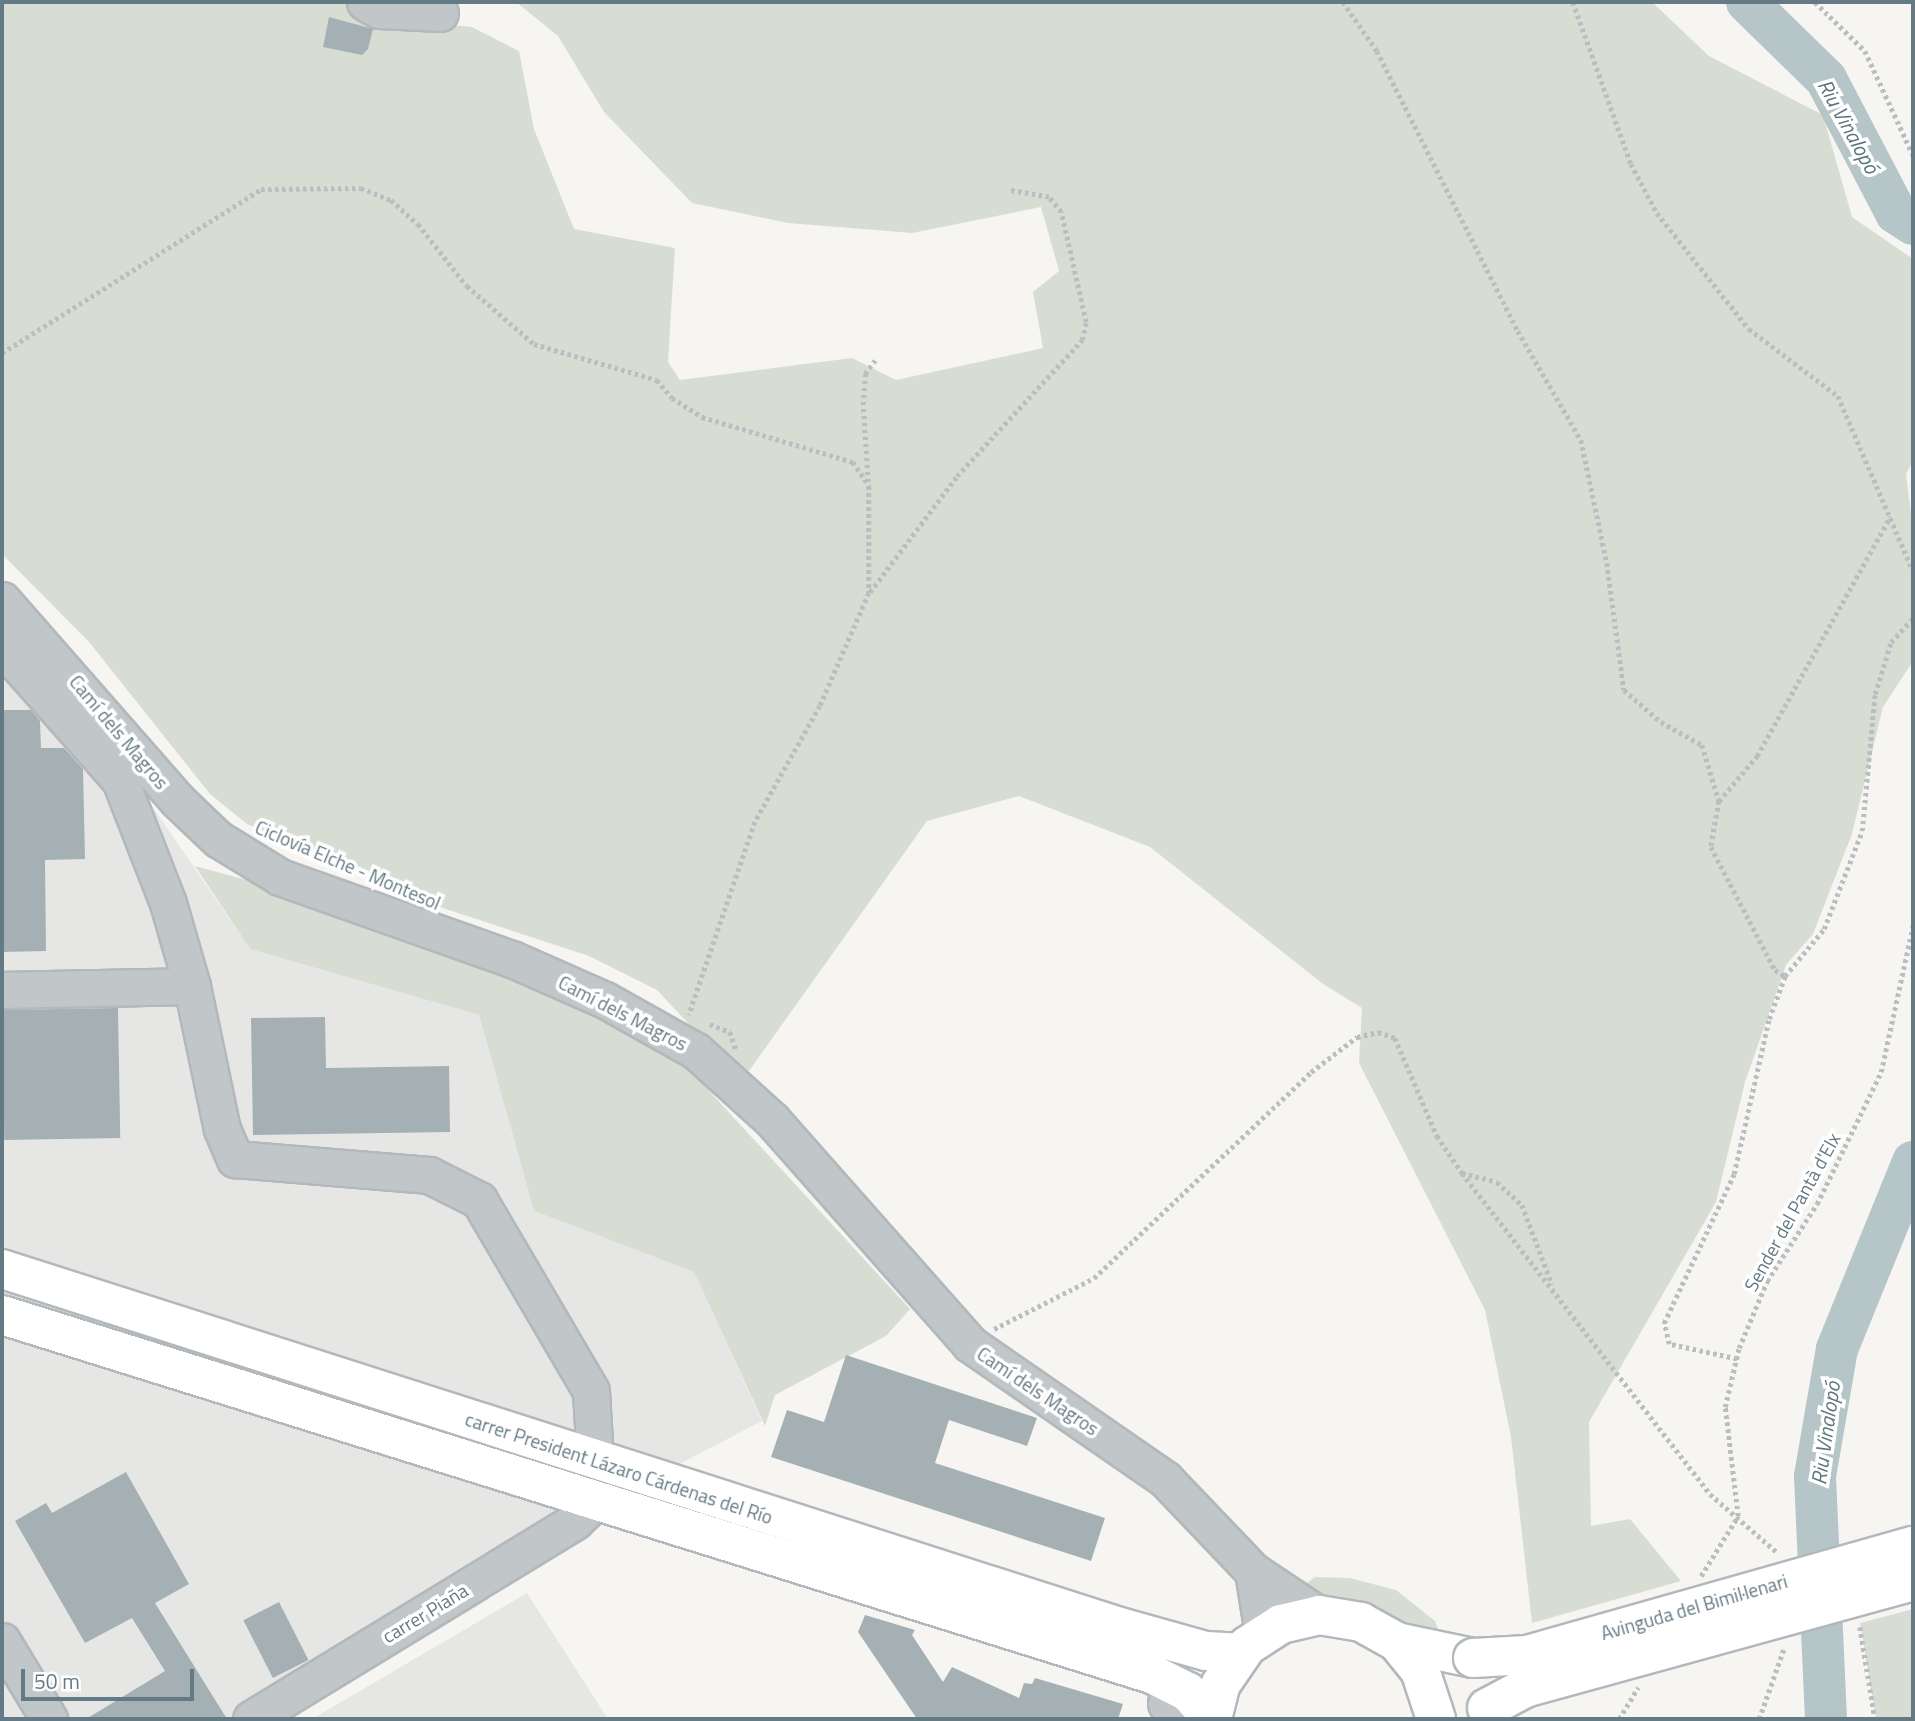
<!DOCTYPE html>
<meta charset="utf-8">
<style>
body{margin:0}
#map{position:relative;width:1915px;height:1721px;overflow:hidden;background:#f6f5f2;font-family:"Titillium Web",sans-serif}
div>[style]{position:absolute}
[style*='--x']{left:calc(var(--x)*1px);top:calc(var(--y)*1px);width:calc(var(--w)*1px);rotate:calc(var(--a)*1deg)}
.built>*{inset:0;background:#e6e7e5}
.green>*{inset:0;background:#d8ddd3}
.river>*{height:42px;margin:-21px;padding:0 21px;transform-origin:21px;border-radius:21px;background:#b6c5c8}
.building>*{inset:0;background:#a5b0b4;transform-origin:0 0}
.path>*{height:4.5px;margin-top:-2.25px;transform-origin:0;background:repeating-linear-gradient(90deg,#bbbec0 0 3.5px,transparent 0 7px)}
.roads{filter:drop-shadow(2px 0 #b2b8bb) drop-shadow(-2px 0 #b2b8bb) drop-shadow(0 2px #b2b8bb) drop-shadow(0 -2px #b2b8bb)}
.minor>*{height:35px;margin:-17.5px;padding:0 17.5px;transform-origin:17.5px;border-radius:17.5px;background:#c1c6c8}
.major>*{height:38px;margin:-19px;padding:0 19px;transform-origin:19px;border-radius:19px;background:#fff}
.bridges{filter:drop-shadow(2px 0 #b2b8bb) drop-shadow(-2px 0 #b2b8bb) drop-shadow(0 2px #b2b8bb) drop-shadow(0 -2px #b2b8bb)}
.major-bridge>*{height:38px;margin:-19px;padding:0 19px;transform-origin:19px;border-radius:19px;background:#fff}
span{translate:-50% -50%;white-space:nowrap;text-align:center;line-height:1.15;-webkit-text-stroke:7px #fff;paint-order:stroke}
.street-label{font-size:19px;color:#647a84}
.water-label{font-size:21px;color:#5a7679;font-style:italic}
.frame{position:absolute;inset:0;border:4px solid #647a84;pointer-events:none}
.scale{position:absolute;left:21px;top:1669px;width:173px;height:32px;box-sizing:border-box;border:4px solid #647a84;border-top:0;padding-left:9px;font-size:21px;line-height:24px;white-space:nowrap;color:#647a84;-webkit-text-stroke:5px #fff;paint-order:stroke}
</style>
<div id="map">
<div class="built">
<i style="clip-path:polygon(2px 632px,109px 743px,250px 949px,479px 1015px,534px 1211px,694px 1272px,762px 1421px,537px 1538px,229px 1719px,2px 1719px)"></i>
<i style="clip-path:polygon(527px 1593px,608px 1719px,312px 1719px)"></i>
</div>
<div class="green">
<i style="clip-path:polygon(2px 2px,347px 2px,375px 18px,472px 27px,519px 51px,534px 129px,574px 229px,675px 248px,668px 362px,680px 380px,852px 358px,896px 380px,1043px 348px,1033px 292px,1059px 271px,1041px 207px,912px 233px,788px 223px,692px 203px,604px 112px,558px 36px,516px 2px,1652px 2px,1709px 56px,1823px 115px,1852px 217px,1913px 259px,1913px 461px,1906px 474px,1913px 531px,1913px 661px,1883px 707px,1852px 834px,1813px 934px,1786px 965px,1745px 1082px,1716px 1202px,1589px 1422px,1591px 1526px,1630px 1519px,1681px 1581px,1532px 1623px,1511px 1437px,1485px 1310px,1359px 1063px,1362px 1008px,1323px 984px,1150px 847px,1019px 796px,927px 821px,749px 1071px,712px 1049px,657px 990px,589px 956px,400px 894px,247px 824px,210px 794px,89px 642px,2px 554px)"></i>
<i style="clip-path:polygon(195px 866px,434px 931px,677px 1056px,910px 1309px,886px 1336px,775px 1395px,765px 1426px,694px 1272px,534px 1211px,479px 1015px,250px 949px)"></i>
<i style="clip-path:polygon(1350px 1578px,1396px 1590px,1435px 1621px,1440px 1635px,1314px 1596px,1303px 1586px,1315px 1577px)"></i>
<i style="clip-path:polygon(1913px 1609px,1913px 1719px,1876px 1719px,1860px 1623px)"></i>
</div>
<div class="river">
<i style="--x:1747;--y:2;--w:110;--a:44.3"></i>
<i style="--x:1826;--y:79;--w:151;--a:62.4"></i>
<i style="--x:1896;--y:213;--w:20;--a:33"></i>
<i style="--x:1826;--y:1719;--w:243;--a:-92.6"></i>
<i style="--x:1815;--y:1476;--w:129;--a:-80.2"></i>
<i style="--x:1837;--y:1349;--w:202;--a:-67.9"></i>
</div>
<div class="building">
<i style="clip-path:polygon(329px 17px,373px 29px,368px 49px,362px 55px,323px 47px)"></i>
<i style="clip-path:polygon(2px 710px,31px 710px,40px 721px,41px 748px,64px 748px,83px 769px,85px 859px,45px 860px,46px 951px,2px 952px)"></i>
<i style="left:118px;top:1008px;width:130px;height:116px;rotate:89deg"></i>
<i style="clip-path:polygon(325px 1017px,326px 1068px,449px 1066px,450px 1132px,253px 1135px,251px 1018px)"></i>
<i style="clip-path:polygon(846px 1355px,1037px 1418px,1027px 1446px,949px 1420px,935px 1463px,1105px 1518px,1091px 1561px,771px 1457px,787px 1410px,824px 1422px)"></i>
<i style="clip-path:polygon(126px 1472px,189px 1584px,155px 1603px,227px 1719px,86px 1719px,165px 1671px,132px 1618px,85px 1643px,15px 1521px,46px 1503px,52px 1513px)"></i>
<i style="left:279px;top:1602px;width:65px;height:40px;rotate:63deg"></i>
<i style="clip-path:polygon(865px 1615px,915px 1630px,912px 1635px,943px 1682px,952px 1667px,1019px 1698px,1024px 1683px,1032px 1684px,1035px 1678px,1123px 1704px,1118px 1719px,917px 1719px,858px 1632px)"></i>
</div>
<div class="path">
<i style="--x:1343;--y:2;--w:60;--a:55.2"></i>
<i style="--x:1377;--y:51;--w:313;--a:63.3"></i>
<i style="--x:1518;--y:331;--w:126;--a:60"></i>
<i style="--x:1581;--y:440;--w:126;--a:78.1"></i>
<i style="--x:1607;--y:563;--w:128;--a:82.4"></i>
<i style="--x:1624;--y:690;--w:49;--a:40.9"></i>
<i style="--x:1661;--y:722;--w:47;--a:29.3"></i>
<i style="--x:1702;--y:745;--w:59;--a:73.1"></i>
<i style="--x:1719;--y:801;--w:47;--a:99.9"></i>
<i style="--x:1711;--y:847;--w:139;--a:62.5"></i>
<i style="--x:1775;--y:970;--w:12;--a:31"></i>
<i style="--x:1573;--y:2;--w:172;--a:70.3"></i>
<i style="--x:1631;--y:164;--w:55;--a:62"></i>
<i style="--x:1657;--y:213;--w:148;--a:51.6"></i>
<i style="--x:1749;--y:329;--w:111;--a:37"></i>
<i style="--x:1838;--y:396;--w:190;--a:66.8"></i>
<i style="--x:1815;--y:2;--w:70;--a:44.4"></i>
<i style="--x:1865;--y:51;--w:115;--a:65.2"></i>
<i style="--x:2;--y:3;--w:2;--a:-27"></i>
<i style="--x:2;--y:353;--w:307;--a:-32.3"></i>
<i style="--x:261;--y:189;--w:100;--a:-0.6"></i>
<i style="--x:361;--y:188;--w:32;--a:22"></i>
<i style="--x:391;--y:200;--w:36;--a:42"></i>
<i style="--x:418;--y:224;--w:79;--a:51.7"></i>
<i style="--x:467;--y:286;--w:89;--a:40.9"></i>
<i style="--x:534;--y:344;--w:128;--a:16.3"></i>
<i style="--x:657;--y:380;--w:23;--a:50"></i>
<i style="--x:672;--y:398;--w:36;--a:32"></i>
<i style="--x:702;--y:417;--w:158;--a:16.6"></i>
<i style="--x:853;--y:462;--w:29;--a:56"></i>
<i style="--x:869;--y:486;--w:107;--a:90"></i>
<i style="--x:869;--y:593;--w:123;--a:113.4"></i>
<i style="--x:820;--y:706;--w:133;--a:119.3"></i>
<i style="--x:755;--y:822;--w:204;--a:108.9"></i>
<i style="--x:868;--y:482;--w:77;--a:-93.7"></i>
<i style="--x:863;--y:405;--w:31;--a:-86"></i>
<i style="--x:865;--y:374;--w:17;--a:-54"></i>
<i style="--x:870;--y:592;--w:145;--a:-53.1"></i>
<i style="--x:957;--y:476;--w:185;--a:-47.4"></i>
<i style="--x:1082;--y:340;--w:18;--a:-77"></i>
<i style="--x:1086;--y:322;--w:113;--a:-102.8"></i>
<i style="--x:1061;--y:212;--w:19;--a:-129"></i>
<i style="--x:1049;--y:197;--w:42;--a:-170.3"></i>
<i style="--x:1719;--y:801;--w:59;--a:-49.8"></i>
<i style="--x:1757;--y:756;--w:274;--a:-60.9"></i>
<i style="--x:710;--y:1024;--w:22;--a:22"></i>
<i style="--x:730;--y:1032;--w:21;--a:71"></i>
<i style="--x:1462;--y:1173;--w:36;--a:14"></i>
<i style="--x:1497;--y:1182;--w:34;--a:43"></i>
<i style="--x:1522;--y:1205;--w:85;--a:69.2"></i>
<i style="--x:994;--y:1329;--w:112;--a:-27"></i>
<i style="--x:1094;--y:1278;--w:299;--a:-43.5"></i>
<i style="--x:1311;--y:1072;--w:58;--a:-37.3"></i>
<i style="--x:1357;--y:1037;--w:22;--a:-13"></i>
<i style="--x:1378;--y:1032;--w:18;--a:19"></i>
<i style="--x:1395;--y:1038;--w:107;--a:66.8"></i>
<i style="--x:1437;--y:1136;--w:45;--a:56"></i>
<i style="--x:1462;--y:1173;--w:406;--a:52.3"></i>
<i style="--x:1710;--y:1494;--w:91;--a:41"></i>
<i style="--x:1737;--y:1359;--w:70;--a:-167.6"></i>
<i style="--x:1669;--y:1344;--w:22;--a:-103"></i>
<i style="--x:1664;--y:1323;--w:165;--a:-64.8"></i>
<i style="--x:1734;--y:1174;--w:159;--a:-77.3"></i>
<i style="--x:1769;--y:1019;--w:46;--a:-69.6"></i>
<i style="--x:1785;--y:976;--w:61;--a:-50.3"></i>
<i style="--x:1824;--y:929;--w:105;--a:-68.8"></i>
<i style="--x:1862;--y:831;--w:138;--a:-84.6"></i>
<i style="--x:1875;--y:694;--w:54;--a:-72.9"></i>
<i style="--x:1891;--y:642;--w:33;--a:-47"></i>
<i style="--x:1701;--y:1576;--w:70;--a:-58.3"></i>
<i style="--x:1738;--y:1516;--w:110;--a:-96.8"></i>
<i style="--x:1725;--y:1407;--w:61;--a:-76.7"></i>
<i style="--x:1739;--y:1348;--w:73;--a:-67.3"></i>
<i style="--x:1767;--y:1281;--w:92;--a:-57"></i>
<i style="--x:1817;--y:1204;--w:147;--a:-64.1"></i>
<i style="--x:1881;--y:1072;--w:150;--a:-77.7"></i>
<i style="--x:1860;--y:1627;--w:93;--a:80.7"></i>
<i style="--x:1619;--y:1719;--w:37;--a:-59"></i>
<i style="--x:1759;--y:1719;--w:75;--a:-70.6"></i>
</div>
<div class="roads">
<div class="minor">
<i style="--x:365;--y:2;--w:16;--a:30"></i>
<i style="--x:379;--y:10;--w:61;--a:2.8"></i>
<i style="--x:2;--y:600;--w:266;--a:48.8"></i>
<i style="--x:177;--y:800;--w:57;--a:43.6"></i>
<i style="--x:218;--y:839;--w:73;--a:31.5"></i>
<i style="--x:280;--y:877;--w:246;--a:19.5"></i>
<i style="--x:512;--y:959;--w:102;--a:23.8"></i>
<i style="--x:605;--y:1000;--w:104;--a:29.3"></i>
<i style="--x:696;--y:1051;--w:103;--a:42.2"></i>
<i style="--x:772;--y:1120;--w:299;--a:48.5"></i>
<i style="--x:970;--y:1344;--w:237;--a:34.7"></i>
<i style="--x:1165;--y:1479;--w:127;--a:46.3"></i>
<i style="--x:1253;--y:1571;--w:79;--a:33.7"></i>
<i style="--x:2;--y:647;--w:178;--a:48.4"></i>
<i style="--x:120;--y:780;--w:132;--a:68.7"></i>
<i style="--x:168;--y:903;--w:86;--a:73.9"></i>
<i style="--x:192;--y:986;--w:146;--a:78.2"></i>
<i style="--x:222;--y:1129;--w:33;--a:67"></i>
<i style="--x:235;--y:1159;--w:195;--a:4.7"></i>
<i style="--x:429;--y:1175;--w:56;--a:26.6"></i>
<i style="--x:479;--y:1200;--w:221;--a:59.6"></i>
<i style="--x:591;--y:1391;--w:69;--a:86.7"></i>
<i style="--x:2;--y:990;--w:190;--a:-1.2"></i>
<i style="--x:1253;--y:1571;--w:64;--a:81"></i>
<i style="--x:2;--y:1641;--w:91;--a:58.9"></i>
<i style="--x:1173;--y:1684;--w:20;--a:110"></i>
<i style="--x:1166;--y:1703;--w:18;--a:63"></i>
<i style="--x:251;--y:1719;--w:380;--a:-31.4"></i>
<i style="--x:575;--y:1521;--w:29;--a:-44"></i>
</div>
<div class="major">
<i style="--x:2;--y:1269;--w:1174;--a:17.76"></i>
<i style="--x:1120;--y:1627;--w:89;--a:15.6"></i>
<i style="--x:1206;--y:1651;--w:34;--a:3"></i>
<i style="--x:2;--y:1315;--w:1205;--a:17.34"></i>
<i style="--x:1152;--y:1674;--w:40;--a:26.6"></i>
<i style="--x:1188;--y:1692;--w:36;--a:48"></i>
<i style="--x:1397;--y:1642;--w:78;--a:11.9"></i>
<i style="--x:1212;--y:1719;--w:36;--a:-76"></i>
<i style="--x:1221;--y:1684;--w:46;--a:-55.6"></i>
<i style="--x:1247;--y:1646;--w:40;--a:-32.9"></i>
<i style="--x:1281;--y:1624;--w:39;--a:-13"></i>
<i style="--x:1319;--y:1615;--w:43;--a:9.5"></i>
<i style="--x:1361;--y:1622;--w:41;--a:29.1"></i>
<i style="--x:1397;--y:1642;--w:36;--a:51"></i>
<i style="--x:1420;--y:1670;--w:52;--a:71.9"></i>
</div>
</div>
<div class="bridges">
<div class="major-bridge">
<i style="--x:1473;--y:1658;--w:54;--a:-3.2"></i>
<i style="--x:1527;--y:1655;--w:401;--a:-15.8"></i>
<i style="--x:1487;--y:1708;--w:43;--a:-27.8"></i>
<i style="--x:1525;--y:1688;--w:402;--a:-15.4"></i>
</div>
</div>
<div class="street-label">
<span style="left:119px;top:732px;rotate:50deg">Camí dels Magros</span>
<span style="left:348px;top:865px;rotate:23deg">Ciclovía Elche - Montesol</span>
<span style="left:623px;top:1013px;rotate:27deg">Camí dels Magros</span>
<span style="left:1792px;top:1212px;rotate:-61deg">Sender del Pantà d'Elx</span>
<span style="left:1038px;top:1391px;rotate:34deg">Camí dels Magros</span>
<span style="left:619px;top:1468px;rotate:18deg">carrer President Lázaro Cárdenas del Río</span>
<span style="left:1694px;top:1607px;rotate:-16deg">Avinguda del Bimil·lenari</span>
<span style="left:425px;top:1613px;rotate:-31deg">carrer Piaña</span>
</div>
<div class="water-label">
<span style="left:1849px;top:126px;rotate:61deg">Riu Vinalopó</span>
<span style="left:1825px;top:1433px;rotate:-82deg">Riu Vinalopó</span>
</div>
<div class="frame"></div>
<div class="scale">50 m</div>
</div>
